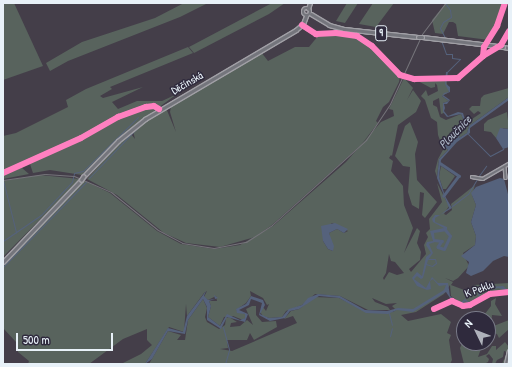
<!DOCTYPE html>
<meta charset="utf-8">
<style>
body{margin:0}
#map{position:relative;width:512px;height:367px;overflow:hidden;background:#443e49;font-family:"Patrick Hand",sans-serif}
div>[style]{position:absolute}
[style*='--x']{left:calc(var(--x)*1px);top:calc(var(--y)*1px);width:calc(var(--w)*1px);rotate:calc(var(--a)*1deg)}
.green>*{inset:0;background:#58635d}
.water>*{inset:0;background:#55627c}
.stream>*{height:1px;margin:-0.5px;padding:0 0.5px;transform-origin:0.5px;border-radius:0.5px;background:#55627c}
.river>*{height:2.5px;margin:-1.25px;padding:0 1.25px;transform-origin:1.25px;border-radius:1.25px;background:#55627c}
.roads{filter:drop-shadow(1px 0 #a1a0a6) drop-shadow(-1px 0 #a1a0a6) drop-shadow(0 1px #a1a0a6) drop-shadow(0 -1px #a1a0a6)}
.minor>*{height:1.5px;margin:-0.75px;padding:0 0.75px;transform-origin:0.75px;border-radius:0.75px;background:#74757c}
.tertiary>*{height:2px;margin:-1px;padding:0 1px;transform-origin:1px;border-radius:1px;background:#74757c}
.secondary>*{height:2.5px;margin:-1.25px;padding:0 1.25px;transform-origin:1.25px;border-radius:1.25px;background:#74757c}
.secondary>.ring{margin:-1.25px;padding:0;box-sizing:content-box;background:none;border:2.5px solid #74757c;border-radius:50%}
.primary>*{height:3px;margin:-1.5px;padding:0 1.5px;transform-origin:1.5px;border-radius:1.5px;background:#74757c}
.rail>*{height:1px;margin:-0.5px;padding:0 0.5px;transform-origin:0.5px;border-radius:0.5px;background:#75747a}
.bridges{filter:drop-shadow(1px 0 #a1a0a6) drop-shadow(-1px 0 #a1a0a6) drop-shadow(0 1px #a1a0a6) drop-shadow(0 -1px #a1a0a6)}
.secondary-bridge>*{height:2.5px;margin:-1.25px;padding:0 1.25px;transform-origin:1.25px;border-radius:1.25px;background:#74757c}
.primary-bridge>*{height:3px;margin:-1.5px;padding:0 1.5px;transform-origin:1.5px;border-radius:1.5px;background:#74757c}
.cycleway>*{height:6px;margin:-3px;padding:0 3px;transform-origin:3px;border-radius:3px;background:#ff80c0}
span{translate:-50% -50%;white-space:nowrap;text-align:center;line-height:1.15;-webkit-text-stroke:3px #2f2a3d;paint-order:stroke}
.shield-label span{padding:1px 3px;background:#2f2a3d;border:1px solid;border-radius:3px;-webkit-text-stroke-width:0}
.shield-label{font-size:10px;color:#e8f1f8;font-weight:700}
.street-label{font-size:11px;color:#e8f1f8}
.water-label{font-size:12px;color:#aeb9c8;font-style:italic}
.frame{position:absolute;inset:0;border:4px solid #e8f1f8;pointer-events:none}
.north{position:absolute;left:456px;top:311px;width:40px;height:40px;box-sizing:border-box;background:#2f2a3d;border:1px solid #797a88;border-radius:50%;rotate:313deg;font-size:11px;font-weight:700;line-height:16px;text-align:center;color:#e8f1f8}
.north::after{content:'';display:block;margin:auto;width:14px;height:18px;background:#afb2bb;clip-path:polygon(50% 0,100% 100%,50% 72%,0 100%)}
.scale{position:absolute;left:16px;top:333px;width:97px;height:18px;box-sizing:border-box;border:2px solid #e8f1f8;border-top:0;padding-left:5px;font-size:12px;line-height:14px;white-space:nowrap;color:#e8f1f8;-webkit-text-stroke:3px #2f2a3d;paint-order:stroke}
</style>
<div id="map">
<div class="green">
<i style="clip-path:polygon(3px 3px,14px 3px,43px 66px,3px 80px)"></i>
<i style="clip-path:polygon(184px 3px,208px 3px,180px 17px,68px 61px,50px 71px,46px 63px,82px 42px,155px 18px)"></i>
<i style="clip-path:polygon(272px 3px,285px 3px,269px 14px,194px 53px,189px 47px)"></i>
<i style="clip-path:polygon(347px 3px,358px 3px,345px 23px,336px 21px)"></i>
<i style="clip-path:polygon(373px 3px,394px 3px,376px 27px,359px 24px)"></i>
<i style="clip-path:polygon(446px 3px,506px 3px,502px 18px,489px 40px,458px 36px,456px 24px,453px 22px,449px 22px,443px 34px,435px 33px,432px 20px)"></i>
<i style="clip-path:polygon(335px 34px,356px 37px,367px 42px,400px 76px,399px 82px,389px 102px,383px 107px,376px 121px,378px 123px,361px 145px,272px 225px,255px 237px,220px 247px,186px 243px,164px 233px,117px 195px,87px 179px,125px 137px,131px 134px,135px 139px,133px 131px,166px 108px,176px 132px,170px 112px,171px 106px,232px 69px,261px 52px,268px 61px,295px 47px,309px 47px,318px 36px)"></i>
<i style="clip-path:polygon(188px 47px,193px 53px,110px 87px,112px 89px,100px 96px,103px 98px,143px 87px,112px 102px,118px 109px,137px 101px,162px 101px,177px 94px,128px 130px,82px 175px,50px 170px,33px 173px,30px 164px,22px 168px,29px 174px,3px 179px,3px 136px,16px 133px,68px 107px,66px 100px,86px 89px)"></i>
<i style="clip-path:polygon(evenodd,404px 78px,413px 88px,407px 100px,413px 90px,421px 101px,416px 112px,398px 125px,392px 156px,391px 155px,389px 158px,393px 161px,391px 171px,403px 186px,404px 205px,413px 228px,404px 253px,417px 228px,420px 231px,417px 243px,421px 252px,420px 260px,409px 269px,411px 272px,426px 254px,424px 245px,428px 237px,426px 233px,430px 229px,429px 219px,442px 202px,437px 183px,449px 206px,444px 214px,446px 215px,452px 210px,451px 204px,475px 185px,472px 195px,476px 205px,471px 222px,476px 236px,475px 245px,463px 253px,469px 266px,458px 278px,453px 281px,445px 278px,453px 282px,451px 285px,472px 293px,474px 285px,509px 283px,509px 291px,491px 291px,480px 300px,463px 304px,451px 296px,450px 285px,444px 294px,416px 312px,401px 315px,408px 321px,441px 314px,451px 322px,447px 333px,451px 335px,449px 340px,452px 360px,450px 364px,149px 364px,168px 331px,181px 335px,177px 340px,185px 340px,188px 320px,203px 299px,207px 308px,205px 317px,207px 322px,219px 329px,225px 325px,226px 318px,229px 317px,237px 322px,231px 323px,230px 327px,240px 326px,247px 320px,253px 325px,246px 309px,252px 306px,256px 306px,256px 315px,262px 322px,276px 321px,277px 327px,254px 340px,250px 333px,247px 340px,227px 340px,228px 348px,220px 349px,232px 351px,297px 323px,293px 316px,284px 319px,291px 311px,299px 309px,315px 297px,339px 298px,368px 313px,393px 312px,396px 310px,392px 306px,397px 303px,386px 304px,372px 298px,375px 302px,388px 307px,390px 310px,368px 310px,340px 296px,315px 294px,302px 305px,286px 311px,282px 317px,269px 318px,263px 316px,260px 312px,263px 307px,266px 311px,269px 304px,267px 305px,263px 298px,250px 291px,251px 296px,246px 303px,236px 310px,245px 314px,245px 318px,243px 320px,233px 316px,224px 317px,220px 326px,208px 317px,211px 306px,209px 301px,217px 301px,216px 296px,208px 300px,204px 297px,207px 291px,204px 293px,187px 316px,186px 304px,184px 332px,169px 327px,145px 364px,121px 364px,141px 354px,152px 345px,147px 340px,147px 329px,123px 339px,89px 364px,28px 364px,29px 361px,18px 352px,16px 342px,3px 328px,3px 264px,83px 180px,110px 193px,157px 231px,181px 244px,214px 249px,240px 245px,273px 226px,346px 162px,381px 122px,394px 116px,393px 110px,389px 109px,404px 78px,332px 223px,348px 231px,344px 233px,337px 229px,329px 233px,333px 251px,328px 249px,323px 241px,323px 231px,332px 223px,404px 78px,389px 254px,391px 261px,395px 262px,404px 273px,397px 275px,389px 272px,384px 280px,383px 278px,386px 273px,389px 254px)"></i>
<i style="clip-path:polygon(446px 79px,449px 92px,442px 96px,449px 101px,443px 103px,444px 113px,441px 114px,439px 98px,433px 101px,433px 105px,437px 107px,440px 117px,446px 120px,461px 114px,466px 126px,452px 133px,459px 135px,458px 138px,453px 137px,443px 142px,443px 146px,448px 150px,439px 159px,437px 177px,435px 171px,438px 159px,444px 148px,442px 146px,438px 135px,437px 122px,431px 118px,425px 100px,421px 96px,426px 90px,428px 96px,438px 91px,437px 85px,435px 83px,435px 87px,431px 88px,416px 80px)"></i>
<i style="clip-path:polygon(509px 88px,509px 97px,469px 126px,467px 133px,459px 138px,458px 131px,466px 127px,465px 120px,469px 121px,481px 113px,478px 111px,474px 114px,469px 109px,472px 106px,480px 106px,481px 98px,484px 95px)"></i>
<i style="clip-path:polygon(507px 112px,509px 129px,503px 128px,496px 138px,491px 132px,484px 131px,484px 124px,488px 120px)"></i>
<i style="clip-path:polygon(410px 122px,418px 142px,415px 154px,417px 180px,437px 202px,425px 218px,422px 215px,424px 193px,420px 192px,419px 209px,412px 205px,408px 192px,410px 167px,403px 166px,395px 156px,405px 126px)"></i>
<i style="clip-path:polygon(441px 166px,455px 176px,446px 189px,443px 189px,439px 177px)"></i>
<i style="clip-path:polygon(40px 175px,80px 179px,3px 257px,3px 181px)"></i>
<i style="clip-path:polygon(496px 298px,495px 304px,502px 316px,492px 315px,491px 327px,509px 320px,509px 329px,499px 338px,497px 334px,490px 332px,492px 339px,489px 339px,488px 319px,481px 319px,491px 306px,491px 301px)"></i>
<i style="clip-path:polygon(464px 339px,464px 343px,483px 343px,478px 357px,487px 354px,492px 346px,496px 346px,496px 350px,505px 342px,509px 347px,509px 364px,502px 364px,507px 352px,504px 351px,503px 357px,497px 360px,495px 364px,492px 364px,493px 359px,489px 354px,486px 356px,489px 359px,488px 362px,484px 364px,464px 364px,460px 348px)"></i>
</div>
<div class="water">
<i style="clip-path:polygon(446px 72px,448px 72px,446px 84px,450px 87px,450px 92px,443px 95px,450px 100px,447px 104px,444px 104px,445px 108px,444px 111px,448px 116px,458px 112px,463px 113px,467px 126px,458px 132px,460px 134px,459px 138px,467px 133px,469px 126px,509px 97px,509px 100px,470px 128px,470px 133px,457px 142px,441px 160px,439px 177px,445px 196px,452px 208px,435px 218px,435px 222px,447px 227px,447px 231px,434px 233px,435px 242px,429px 244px,433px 253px,428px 260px,423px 278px,421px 279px,417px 276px,414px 279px,426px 288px,432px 277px,438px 283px,448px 283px,450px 296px,460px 303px,465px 299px,469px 302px,479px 298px,477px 288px,480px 286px,483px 289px,489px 287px,503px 286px,509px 291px,498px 288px,483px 291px,479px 288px,480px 298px,469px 304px,465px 301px,462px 305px,450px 298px,446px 292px,413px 312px,397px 310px,388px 314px,366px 313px,339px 298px,319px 296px,299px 309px,290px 311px,285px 318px,270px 321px,259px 315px,262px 303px,251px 299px,249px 305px,239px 310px,248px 314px,245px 322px,227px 317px,221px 329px,207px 320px,207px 307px,203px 299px,188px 320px,185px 334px,168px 331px,152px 359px,145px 364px,168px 328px,183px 332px,187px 316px,206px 291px,204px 296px,208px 300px,215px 299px,214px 295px,218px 298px,209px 301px,211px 306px,208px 317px,220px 326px,227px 314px,240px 320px,245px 318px,245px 314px,237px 313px,236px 309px,246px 304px,251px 296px,263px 300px,265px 305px,260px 314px,269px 318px,282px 317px,289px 309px,302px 305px,308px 298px,318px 294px,340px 296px,365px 310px,387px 311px,398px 308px,413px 309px,444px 290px,446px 285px,439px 286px,433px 279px,430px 281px,431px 289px,427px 290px,417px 286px,412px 278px,417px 272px,422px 276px,426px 257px,431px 253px,426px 245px,427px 242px,433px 241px,430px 231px,444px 228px,433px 222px,432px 219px,435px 215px,440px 215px,449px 208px,437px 178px,439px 159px,448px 150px,443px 146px,443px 143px,448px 137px,458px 138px,457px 131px,466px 126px,461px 114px,447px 117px,443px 112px,443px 103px,449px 101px,442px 96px,444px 93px,449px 92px,445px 84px)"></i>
<i style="clip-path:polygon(500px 128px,509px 129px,509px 147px,503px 149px,496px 138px)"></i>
<i style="clip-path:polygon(500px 178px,504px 179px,509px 198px,509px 257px,504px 256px,493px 261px,483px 271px,471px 276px,466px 273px,469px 262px,461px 256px,475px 245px,476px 236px,471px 222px,476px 205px,471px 193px,476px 187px)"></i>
<i style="clip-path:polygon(335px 223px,348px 229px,344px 233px,337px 229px,329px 233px,334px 246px,333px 251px,328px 249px,323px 241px,321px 226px)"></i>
</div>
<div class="stream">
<i style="--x:445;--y:3;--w:9;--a:54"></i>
<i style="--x:450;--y:10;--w:7;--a:82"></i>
<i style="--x:451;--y:17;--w:9;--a:148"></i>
<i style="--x:443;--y:22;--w:7;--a:117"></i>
<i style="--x:440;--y:28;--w:13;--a:63"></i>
<i style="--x:441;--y:40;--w:15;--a:70"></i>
<i style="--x:446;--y:54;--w:6;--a:0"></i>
<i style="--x:452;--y:54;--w:4;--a:90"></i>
<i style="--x:452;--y:58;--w:8;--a:7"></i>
<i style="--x:460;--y:59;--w:18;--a:135"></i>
<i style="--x:468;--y:134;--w:31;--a:45"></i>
<i style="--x:490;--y:156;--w:15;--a:-28"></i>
<i style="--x:478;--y:177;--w:14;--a:-54"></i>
<i style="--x:89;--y:178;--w:75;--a:-46.1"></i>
<i style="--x:3;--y:180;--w:54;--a:76"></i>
<i style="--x:452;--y:206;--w:20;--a:-37"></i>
<i style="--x:468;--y:194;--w:17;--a:-59"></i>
<i style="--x:3;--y:241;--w:46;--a:-34.4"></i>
<i style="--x:41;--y:215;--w:45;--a:-46.8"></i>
<i style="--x:72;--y:182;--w:9;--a:-77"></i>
<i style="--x:74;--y:173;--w:9;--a:-13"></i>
<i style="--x:83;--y:171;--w:77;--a:-44.5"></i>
<i style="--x:426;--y:264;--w:6;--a:18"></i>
<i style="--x:432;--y:266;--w:5;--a:-37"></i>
<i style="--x:436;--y:263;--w:4;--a:-104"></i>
<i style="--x:435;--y:259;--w:7;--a:180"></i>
<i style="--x:3;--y:267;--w:119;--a:-45.7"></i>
<i style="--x:389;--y:313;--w:12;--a:76"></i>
<i style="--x:223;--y:327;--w:23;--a:75"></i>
<i style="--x:390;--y:336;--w:8;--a:-76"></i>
<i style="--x:225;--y:364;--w:15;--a:-74"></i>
</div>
<div class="river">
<i style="--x:440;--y:163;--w:23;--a:34"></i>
<i style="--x:459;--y:176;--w:25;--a:127"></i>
<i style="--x:434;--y:240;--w:8;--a:7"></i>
<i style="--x:442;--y:241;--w:7;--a:124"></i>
<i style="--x:438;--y:247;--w:6;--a:18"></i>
<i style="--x:444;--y:249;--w:14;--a:-65"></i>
<i style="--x:450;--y:236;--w:8;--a:-130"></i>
</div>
<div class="roads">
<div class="minor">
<i style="--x:303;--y:26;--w:15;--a:32"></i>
<i style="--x:316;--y:34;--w:20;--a:-3"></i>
<i style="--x:336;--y:33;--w:21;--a:8"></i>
<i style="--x:357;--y:36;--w:18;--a:34"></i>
<i style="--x:372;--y:46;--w:40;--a:46"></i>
<i style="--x:400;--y:75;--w:15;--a:16"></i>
<i style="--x:414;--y:79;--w:44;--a:-1.3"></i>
<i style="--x:458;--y:78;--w:33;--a:-41"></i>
<i style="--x:483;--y:56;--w:21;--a:-31"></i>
<i style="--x:501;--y:45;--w:16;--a:-60"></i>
<i style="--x:505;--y:167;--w:11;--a:85"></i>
<i style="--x:3;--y:173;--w:85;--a:-24.2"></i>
<i style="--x:81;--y:138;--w:43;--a:-29.6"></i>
<i style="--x:118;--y:117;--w:30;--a:-20"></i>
<i style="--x:146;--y:107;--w:8;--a:-7"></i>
<i style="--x:154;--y:106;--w:6;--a:31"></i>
<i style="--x:472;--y:177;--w:11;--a:10"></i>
<i style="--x:483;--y:179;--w:30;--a:-30"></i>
<i style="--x:434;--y:309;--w:20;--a:-24"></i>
<i style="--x:452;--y:301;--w:12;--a:24"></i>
<i style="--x:463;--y:306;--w:7;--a:-8"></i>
<i style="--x:470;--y:305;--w:23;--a:-29"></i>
<i style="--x:490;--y:294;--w:19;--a:-6"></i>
</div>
<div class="tertiary">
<i style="--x:506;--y:364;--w:13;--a:-77"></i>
</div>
<div class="secondary">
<i class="ring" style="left:303.5px;top:8.5px;width:4.5px;height:4.5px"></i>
<i style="--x:308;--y:9;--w:6;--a:-72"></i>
<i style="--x:83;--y:177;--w:50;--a:-45.8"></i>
<i style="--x:118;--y:141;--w:35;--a:-39"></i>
<i style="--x:145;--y:119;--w:175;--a:-30.5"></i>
<i style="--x:296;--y:30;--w:9;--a:-41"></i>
<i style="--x:303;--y:24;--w:9;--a:-69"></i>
<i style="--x:3;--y:262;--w:113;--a:-46.4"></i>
</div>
<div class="primary">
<i style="--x:311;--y:14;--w:21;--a:31"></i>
<i style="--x:329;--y:25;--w:16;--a:15"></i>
<i style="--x:344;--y:29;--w:74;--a:6.2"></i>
<i style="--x:422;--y:37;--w:76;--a:6.8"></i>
<i style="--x:503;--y:47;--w:6;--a:9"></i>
</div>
</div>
<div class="rail">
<i style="--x:3;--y:180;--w:42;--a:-8.1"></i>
<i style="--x:45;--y:174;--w:29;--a:4"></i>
<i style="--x:74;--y:176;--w:40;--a:23.4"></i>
<i style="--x:111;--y:192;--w:60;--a:39"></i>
<i style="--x:158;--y:230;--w:27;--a:28"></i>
<i style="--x:182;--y:243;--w:32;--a:9"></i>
<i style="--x:214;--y:248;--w:33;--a:-11"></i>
<i style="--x:246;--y:242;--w:31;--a:-33"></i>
<i style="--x:272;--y:225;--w:127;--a:-42.1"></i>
<i style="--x:366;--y:140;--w:43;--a:-56.3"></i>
<i style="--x:390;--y:104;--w:77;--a:-65.4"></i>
<i style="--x:422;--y:34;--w:39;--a:-53"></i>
</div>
<div class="bridges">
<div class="secondary-bridge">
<i style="--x:81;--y:180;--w:4;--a:-56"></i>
</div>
<div class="primary-bridge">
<i style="--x:418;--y:37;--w:4;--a:0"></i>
<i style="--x:497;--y:46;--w:6;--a:9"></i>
</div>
</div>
<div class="cycleway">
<i style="--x:302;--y:25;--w:17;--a:33"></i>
<i style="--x:316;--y:34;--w:20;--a:-3"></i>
<i style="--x:336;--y:33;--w:21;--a:8"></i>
<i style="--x:357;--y:36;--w:18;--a:34"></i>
<i style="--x:372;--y:46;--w:40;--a:46"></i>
<i style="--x:400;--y:75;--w:15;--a:16"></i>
<i style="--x:414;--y:79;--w:44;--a:-1.3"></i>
<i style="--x:458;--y:78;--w:33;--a:-41"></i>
<i style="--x:483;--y:56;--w:21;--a:-31"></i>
<i style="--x:501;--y:45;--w:16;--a:-60"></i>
<i style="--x:483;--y:56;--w:9;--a:-84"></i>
<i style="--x:484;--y:47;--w:25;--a:-58"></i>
<i style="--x:497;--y:26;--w:24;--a:-71"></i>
<i style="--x:3;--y:173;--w:85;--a:-24.2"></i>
<i style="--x:81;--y:138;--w:43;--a:-29.6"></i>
<i style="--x:118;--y:117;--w:30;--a:-20"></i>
<i style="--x:146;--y:107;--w:8;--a:-7"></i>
<i style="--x:154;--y:106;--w:6;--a:31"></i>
<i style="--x:434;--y:309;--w:20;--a:-24"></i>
<i style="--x:452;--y:301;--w:12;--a:24"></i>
<i style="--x:463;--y:306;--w:7;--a:-8"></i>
<i style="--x:470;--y:305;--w:23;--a:-29"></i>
<i style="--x:490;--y:294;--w:19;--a:-6"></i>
</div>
<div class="shield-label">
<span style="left:381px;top:33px">9</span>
</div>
<div class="street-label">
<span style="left:187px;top:83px;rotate:-30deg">Děčínská</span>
<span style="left:479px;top:289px;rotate:-20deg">K Peklu</span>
</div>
<div class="water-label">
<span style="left:455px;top:132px;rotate:-46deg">Ploučnice</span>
</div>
<div class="frame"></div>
<div class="north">N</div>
<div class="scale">500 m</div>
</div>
